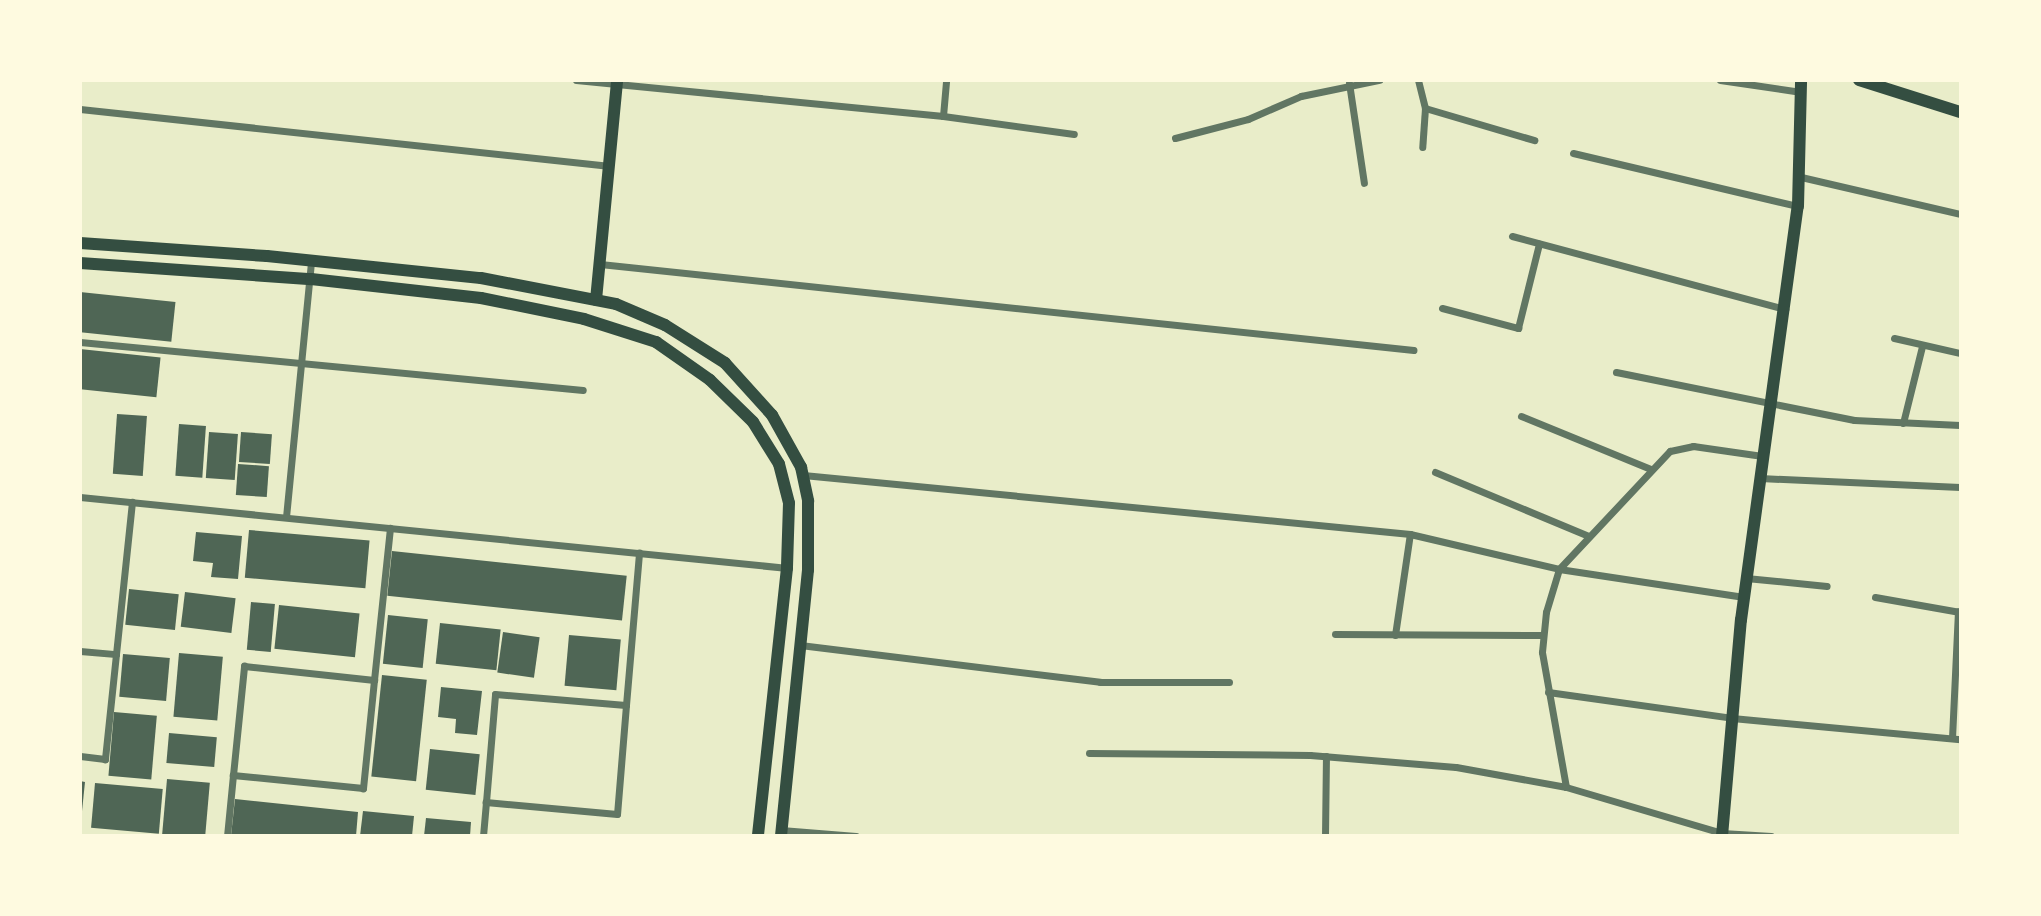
<!DOCTYPE html>
<style>
body{margin:0}
#map{position:relative;width:2041px;height:916px;overflow:hidden;background:#e9edc9;font-family:"Archivo Narrow",sans-serif}
div>[style]{position:absolute}
[style*='--x']{left:calc(var(--x)*1px);top:calc(var(--y)*1px);width:calc(var(--w)*1px);rotate:calc(var(--a)*1deg)}
.building>*{inset:0;background:#4f6655;transform-origin:0 0}
.minor>*{height:7px;margin:-3.5px;padding:0 3.5px;transform-origin:3.5px;border-radius:3.5px;background:#617663}
.secondary>*{height:12px;margin:-6px;padding:0 6px;transform-origin:6px;border-radius:6px;background:#344e41}
span{translate:-50% -50%;white-space:nowrap;text-align:center;line-height:1.15;-webkit-text-stroke:7px #fefae0;paint-order:stroke}
.frame{position:absolute;inset:0;border:82px solid #fefae0;pointer-events:none}
</style>
<div id="map">
<div class="building">
<i style="left:80px;top:292px;width:96px;height:40px;rotate:6deg"></i>
<i style="left:80px;top:349px;width:81px;height:40px;rotate:6deg"></i>
<i style="left:117px;top:414px;width:30px;height:60px;rotate:4deg"></i>
<i style="left:179px;top:424px;width:27px;height:52px;rotate:4deg"></i>
<i style="left:209px;top:432px;width:29px;height:46px;rotate:4deg"></i>
<i style="left:241px;top:432px;width:31px;height:30px;rotate:4deg"></i>
<i style="left:238px;top:464px;width:31px;height:31px;rotate:4deg"></i>
<i style="left:249px;top:530px;width:121px;height:48px;rotate:5deg"></i>
<i style="clip-path:polygon(196px 532px,242px 536px,238px 579px,211px 577px,213px 563px,193px 561px)"></i>
<i style="left:392px;top:551px;width:236px;height:45px;rotate:6deg"></i>
<i style="left:129px;top:589px;width:50px;height:36px;rotate:6deg"></i>
<i style="left:185px;top:592px;width:51px;height:35px;rotate:7deg"></i>
<i style="left:251px;top:602px;width:24px;height:48px;rotate:5deg"></i>
<i style="left:279px;top:605px;width:81px;height:44px;rotate:6deg"></i>
<i style="left:388px;top:615px;width:40px;height:49px;rotate:6deg"></i>
<i style="left:440px;top:623px;width:61px;height:41px;rotate:6deg"></i>
<i style="left:503px;top:632px;width:37px;height:41px;rotate:8deg"></i>
<i style="left:569px;top:635px;width:52px;height:51px;rotate:5deg"></i>
<i style="left:179px;top:653px;width:44px;height:64px;rotate:5deg"></i>
<i style="left:123px;top:654px;width:47px;height:43px;rotate:5deg"></i>
<i style="left:382px;top:675px;width:45px;height:102px;rotate:6deg"></i>
<i style="clip-path:polygon(441px 687px,482px 691px,477px 735px,455px 733px,456px 719px,438px 717px)"></i>
<i style="left:114px;top:712px;width:43px;height:64px;rotate:5deg"></i>
<i style="left:169px;top:733px;width:48px;height:30px;rotate:5deg"></i>
<i style="left:430px;top:749px;width:50px;height:41px;rotate:6deg"></i>
<i style="left:167px;top:779px;width:43px;height:57px;rotate:5deg"></i>
<i style="clip-path:polygon(80px 781px,85px 782px,82px 811px,80px 811px)"></i>
<i style="left:95px;top:783px;width:68px;height:45px;rotate:5deg"></i>
<i style="clip-path:polygon(235px 799px,358px 812px,356px 836px,231px 836px)"></i>
<i style="clip-path:polygon(363px 811px,414px 816px,412px 836px,360px 836px)"></i>
<i style="clip-path:polygon(426px 818px,471px 822px,470px 836px,424px 836px)"></i>
</div>
<div class="minor">
<i style="--x:576;--y:80;--w:369;--a:5.6"></i>
<i style="--x:943;--y:116;--w:132;--a:7.8"></i>
<i style="--x:1418;--y:80;--w:29;--a:76"></i>
<i style="--x:1425;--y:108;--w:39;--a:94"></i>
<i style="--x:1720;--y:80;--w:82;--a:8.4"></i>
<i style="--x:1349;--y:83;--w:101;--a:81.5"></i>
<i style="--x:1425;--y:108;--w:114;--a:16.4"></i>
<i style="--x:80;--y:109;--w:533;--a:6.14"></i>
<i style="--x:943;--y:116;--w:36;--a:-85"></i>
<i style="--x:1175;--y:138;--w:75;--a:-14.6"></i>
<i style="--x:1248;--y:119;--w:58;--a:-23.5"></i>
<i style="--x:1301;--y:96;--w:80;--a:-11.6"></i>
<i style="--x:1573;--y:153;--w:231;--a:13.3"></i>
<i style="--x:1801;--y:177;--w:163;--a:13.1"></i>
<i style="--x:1512;--y:236;--w:283;--a:15"></i>
<i style="--x:600;--y:264;--w:818;--a:6.04"></i>
<i style="--x:1442;--y:308;--w:79;--a:14.7"></i>
<i style="--x:1518;--y:328;--w:87;--a:-76"></i>
<i style="--x:1894;--y:338;--w:68;--a:12.8"></i>
<i style="--x:80;--y:342;--w:505;--a:5.45"></i>
<i style="--x:1616;--y:372;--w:243;--a:11.4"></i>
<i style="--x:1854;--y:420;--w:106;--a:2.7"></i>
<i style="--x:1521;--y:416;--w:140;--a:22.2"></i>
<i style="--x:1903;--y:423;--w:79;--a:-76.1"></i>
<i style="--x:1435;--y:472;--w:167;--a:22.6"></i>
<i style="--x:803;--y:475;--w:610;--a:5.55"></i>
<i style="--x:1410;--y:534;--w:153;--a:13.2"></i>
<i style="--x:1559;--y:569;--w:187;--a:8.6"></i>
<i style="--x:1760;--y:478;--w:200;--a:2.6"></i>
<i style="--x:80;--y:497;--w:711;--a:5.73"></i>
<i style="--x:286;--y:517;--w:258;--a:-84.4"></i>
<i style="--x:1746;--y:578;--w:81;--a:5.6"></i>
<i style="--x:1875;--y:597;--w:86;--a:10"></i>
<i style="--x:1335;--y:634;--w:206;--a:0.3"></i>
<i style="--x:1395;--y:635;--w:102;--a:-81.6"></i>
<i style="--x:800;--y:645;--w:302;--a:7"></i>
<i style="--x:1100;--y:682;--w:129;--a:0"></i>
<i style="--x:80;--y:651;--w:36;--a:5"></i>
<i style="--x:116;--y:654;--w:106;--a:96"></i>
<i style="--x:105;--y:759;--w:25;--a:-173"></i>
<i style="--x:116;--y:654;--w:153;--a:-84"></i>
<i style="--x:244;--y:666;--w:131;--a:6.1"></i>
<i style="--x:374;--y:680;--w:109;--a:95.8"></i>
<i style="--x:363;--y:788;--w:131;--a:-174.3"></i>
<i style="--x:233;--y:775;--w:110;--a:-84.2"></i>
<i style="--x:374;--y:680;--w:153;--a:-84"></i>
<i style="--x:1548;--y:692;--w:186;--a:8"></i>
<i style="--x:1732;--y:718;--w:229;--a:5.3"></i>
<i style="--x:495;--y:694;--w:131;--a:4.8"></i>
<i style="--x:626;--y:705;--w:109;--a:94.7"></i>
<i style="--x:617;--y:814;--w:132;--a:-174.8"></i>
<i style="--x:486;--y:802;--w:108;--a:-85.2"></i>
<i style="--x:626;--y:705;--w:153;--a:-85.1"></i>
<i style="--x:1952;--y:738;--w:127;--a:-87.3"></i>
<i style="--x:1089;--y:753;--w:221;--a:0.5"></i>
<i style="--x:1310;--y:755;--w:146;--a:4.7"></i>
<i style="--x:1456;--y:767;--w:112;--a:10.3"></i>
<i style="--x:1566;--y:787;--w:163;--a:16.4"></i>
<i style="--x:1722;--y:833;--w:49;--a:3.5"></i>
<i style="--x:1566;--y:787;--w:137;--a:-100.1"></i>
<i style="--x:1542;--y:652;--w:40;--a:-84.3"></i>
<i style="--x:1546;--y:612;--w:45;--a:-73.2"></i>
<i style="--x:1559;--y:569;--w:162;--a:-46.8"></i>
<i style="--x:1670;--y:451;--w:24;--a:-12"></i>
<i style="--x:1693;--y:446;--w:70;--a:8.2"></i>
<i style="--x:781;--y:830;--w:75;--a:4.6"></i>
<i style="--x:227;--y:836;--w:61;--a:-84.4"></i>
<i style="--x:483;--y:836;--w:34;--a:-85"></i>
<i style="--x:1325;--y:836;--w:80;--a:-89.3"></i>
</div>
<div class="secondary">
<i style="--x:1859;--y:80;--w:106;--a:17.6"></i>
<i style="--x:80;--y:243;--w:187;--a:4"></i>
<i style="--x:267;--y:256;--w:215;--a:5.9"></i>
<i style="--x:481;--y:278;--w:137;--a:10.9"></i>
<i style="--x:616;--y:304;--w:53;--a:23.2"></i>
<i style="--x:665;--y:325;--w:71;--a:32.3"></i>
<i style="--x:725;--y:363;--w:70;--a:47.9"></i>
<i style="--x:772;--y:415;--w:60;--a:60.9"></i>
<i style="--x:801;--y:467;--w:35;--a:78"></i>
<i style="--x:808;--y:501;--w:69;--a:90"></i>
<i style="--x:808;--y:570;--w:267;--a:95.8"></i>
<i style="--x:80;--y:263;--w:232;--a:4"></i>
<i style="--x:311;--y:279;--w:171;--a:6.4"></i>
<i style="--x:481;--y:298;--w:105;--a:11.5"></i>
<i style="--x:584;--y:319;--w:76;--a:17.7"></i>
<i style="--x:656;--y:342;--w:66;--a:35.1"></i>
<i style="--x:710;--y:380;--w:60;--a:44.3"></i>
<i style="--x:753;--y:422;--w:49;--a:58.2"></i>
<i style="--x:779;--y:464;--w:40;--a:75.6"></i>
<i style="--x:789;--y:503;--w:65;--a:91.8"></i>
<i style="--x:787;--y:568;--w:270;--a:96.2"></i>
<i style="--x:596;--y:300;--w:221;--a:-84.5"></i>
<i style="--x:1722;--y:836;--w:217;--a:-85"></i>
<i style="--x:1741;--y:620;--w:418;--a:-82.2"></i>
<i style="--x:1798;--y:206;--w:126;--a:-88.6"></i>
</div>
<div class="frame"></div>
</div>
